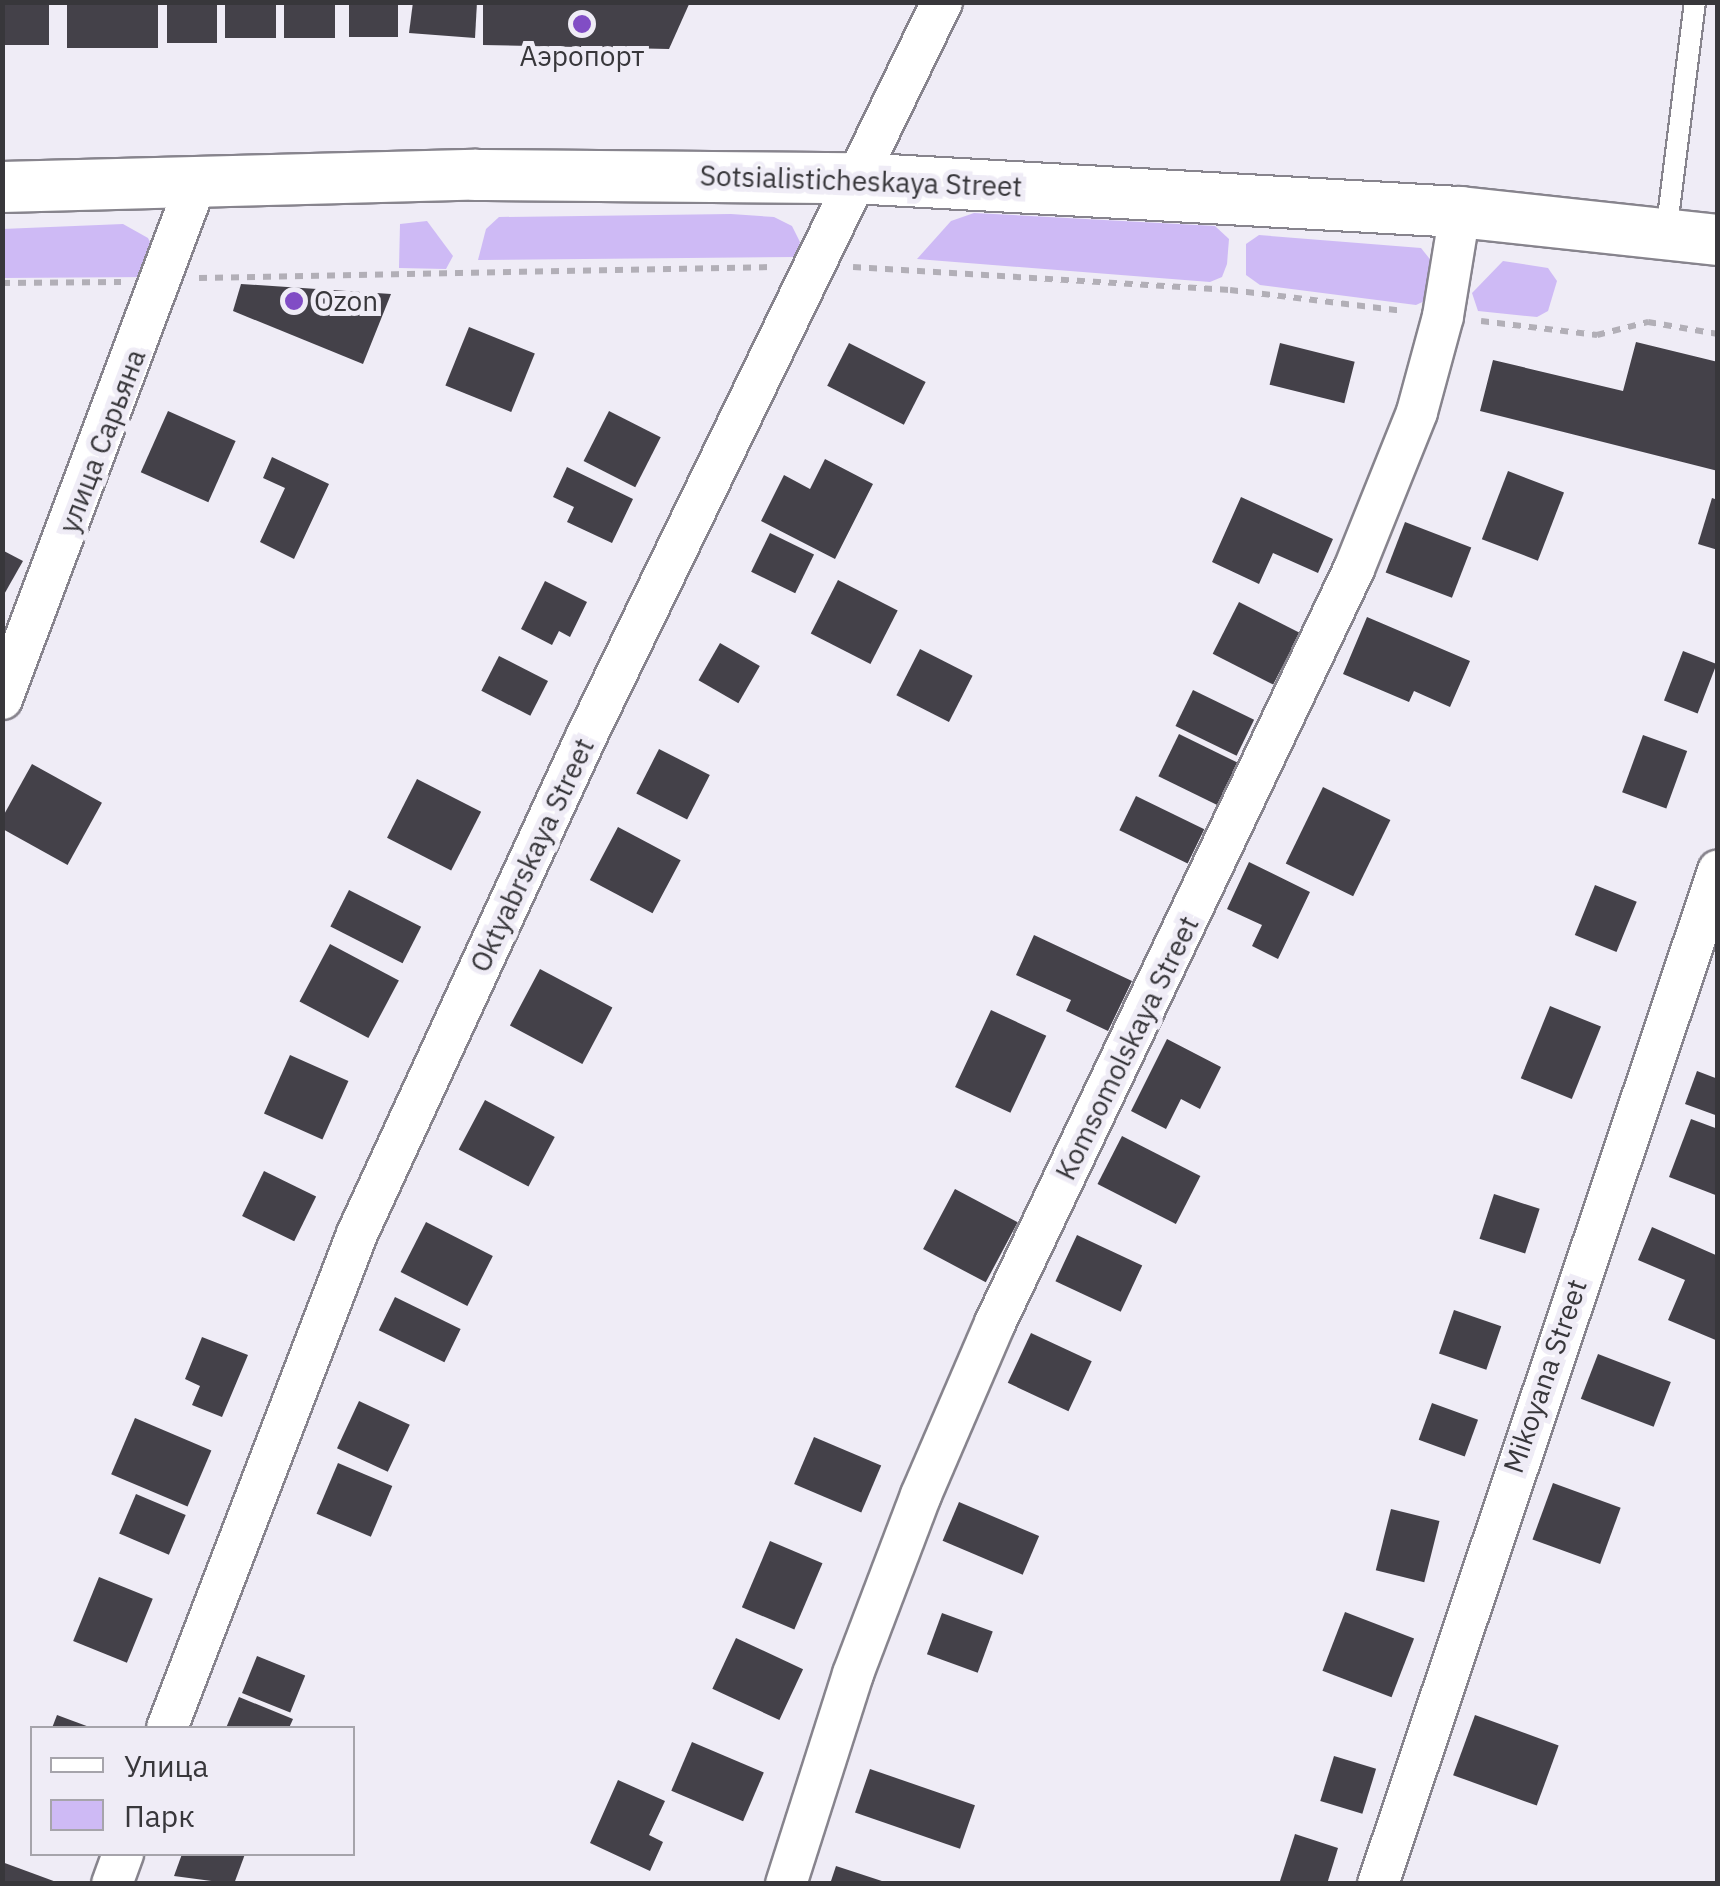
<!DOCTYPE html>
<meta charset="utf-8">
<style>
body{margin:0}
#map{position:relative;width:1720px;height:1886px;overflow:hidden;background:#efecf6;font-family:"IBM Plex Sans",sans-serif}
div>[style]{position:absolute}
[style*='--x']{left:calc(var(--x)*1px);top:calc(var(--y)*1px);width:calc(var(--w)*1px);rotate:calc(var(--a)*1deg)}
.green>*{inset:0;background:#cebaf5}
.building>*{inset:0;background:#444149;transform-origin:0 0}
.path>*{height:6px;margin-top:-3px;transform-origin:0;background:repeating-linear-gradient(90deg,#b2afb7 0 8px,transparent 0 16px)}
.roads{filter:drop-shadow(2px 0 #87848d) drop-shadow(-2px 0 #87848d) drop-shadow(0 2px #87848d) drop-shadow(0 -2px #87848d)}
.service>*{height:20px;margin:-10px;padding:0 10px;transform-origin:10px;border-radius:10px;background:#fff}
.minor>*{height:40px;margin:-20px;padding:0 20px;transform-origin:20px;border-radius:20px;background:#fff}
.tertiary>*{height:50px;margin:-25px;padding:0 25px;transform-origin:25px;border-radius:25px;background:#fff}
.dots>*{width:28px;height:28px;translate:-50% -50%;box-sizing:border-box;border:5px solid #efecf6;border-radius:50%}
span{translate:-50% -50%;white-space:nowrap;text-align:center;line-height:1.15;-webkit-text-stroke:10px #efecf6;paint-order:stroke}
.poi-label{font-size:28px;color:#38373b}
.left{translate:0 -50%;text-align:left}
.street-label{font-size:28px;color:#38373b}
.frame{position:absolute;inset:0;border:5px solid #38373b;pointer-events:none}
.legend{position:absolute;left:30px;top:1726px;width:325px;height:130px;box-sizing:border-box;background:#efecf6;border:2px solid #a6a4ab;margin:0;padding:12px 18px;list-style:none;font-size:30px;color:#38373b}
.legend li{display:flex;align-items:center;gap:20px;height:50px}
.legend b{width:50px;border:2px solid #a6a4ab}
</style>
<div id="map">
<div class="green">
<i style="clip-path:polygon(974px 213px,1215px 226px,1229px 239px,1227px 264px,1222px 277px,1210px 282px,917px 259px,951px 221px)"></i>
<i style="clip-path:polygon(731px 214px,774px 217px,792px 226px,800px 242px,796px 257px,478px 260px,486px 229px,499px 217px)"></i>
<i style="clip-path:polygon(427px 221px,453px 256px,446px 269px,399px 268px,400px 224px)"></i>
<i style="clip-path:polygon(123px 224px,148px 238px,156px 254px,151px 277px,3px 278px,2px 229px)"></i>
<i style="clip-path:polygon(1259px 235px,1421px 248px,1433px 263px,1431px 298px,1416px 305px,1260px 285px,1246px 275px,1246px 244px)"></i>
<i style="clip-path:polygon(1503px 261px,1548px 268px,1557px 281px,1548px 311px,1537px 317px,1478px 311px,1472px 293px)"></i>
</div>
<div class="building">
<i style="left:2px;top:2px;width:47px;height:43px"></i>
<i style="left:67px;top:2px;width:91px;height:46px"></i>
<i style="left:167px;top:2px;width:50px;height:41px"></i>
<i style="left:225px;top:2px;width:51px;height:36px"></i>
<i style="left:284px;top:2px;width:51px;height:36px"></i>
<i style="left:349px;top:2px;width:49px;height:35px"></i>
<i style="clip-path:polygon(413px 2px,477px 2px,475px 38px,409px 33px)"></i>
<i style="clip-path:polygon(483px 2px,690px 2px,669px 49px,483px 45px)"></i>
<i style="clip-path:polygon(241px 284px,391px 294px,363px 364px,233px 311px)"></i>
<i style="left:469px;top:327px;width:71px;height:63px;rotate:22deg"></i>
<i style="clip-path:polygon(1636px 342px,1718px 362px,1718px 471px,1480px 411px,1493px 360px,1623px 391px)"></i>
<i style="left:849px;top:343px;width:86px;height:48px;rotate:27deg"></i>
<i style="left:1280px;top:343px;width:77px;height:43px;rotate:14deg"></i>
<i style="left:168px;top:411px;width:74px;height:67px;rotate:24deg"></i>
<i style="left:609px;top:411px;width:58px;height:56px;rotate:27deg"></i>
<i style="clip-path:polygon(272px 457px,329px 484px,294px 559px,260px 542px,285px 488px,263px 478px)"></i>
<i style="clip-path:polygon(825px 459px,873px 484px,835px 559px,761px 521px,784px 475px,810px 489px)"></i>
<i style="clip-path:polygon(567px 467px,633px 499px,612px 543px,567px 522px,574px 507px,553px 497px)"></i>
<i style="left:1508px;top:471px;width:60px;height:73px;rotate:21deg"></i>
<i style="clip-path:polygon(1241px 497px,1333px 539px,1318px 573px,1273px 553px,1259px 584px,1212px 562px)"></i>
<i style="clip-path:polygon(1712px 498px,1718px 500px,1718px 550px,1698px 544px)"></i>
<i style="left:1405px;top:522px;width:71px;height:54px;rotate:21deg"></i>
<i style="left:770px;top:533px;width:49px;height:43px;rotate:26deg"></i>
<i style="clip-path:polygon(2px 550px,23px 561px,2px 598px)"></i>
<i style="left:838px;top:580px;width:67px;height:60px;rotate:27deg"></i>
<i style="clip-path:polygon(545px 581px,587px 602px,570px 637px,559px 631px,552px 645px,521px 629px)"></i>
<i style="left:1239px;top:602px;width:68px;height:58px;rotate:27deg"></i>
<i style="clip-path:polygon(1367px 617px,1470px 661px,1450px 707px,1414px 691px,1409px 702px,1343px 674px)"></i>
<i style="left:720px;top:643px;width:46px;height:43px;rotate:30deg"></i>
<i style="left:920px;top:649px;width:59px;height:52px;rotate:27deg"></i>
<i style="left:1683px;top:651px;width:36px;height:53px;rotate:21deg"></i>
<i style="left:499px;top:656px;width:55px;height:39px;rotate:27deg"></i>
<i style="left:1193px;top:690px;width:68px;height:40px;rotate:26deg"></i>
<i style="left:1179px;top:734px;width:66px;height:47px;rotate:26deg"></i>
<i style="left:1643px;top:735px;width:47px;height:61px;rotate:20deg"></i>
<i style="left:659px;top:749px;width:57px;height:50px;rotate:27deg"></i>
<i style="left:32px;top:764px;width:80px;height:71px;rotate:29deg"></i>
<i style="left:417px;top:779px;width:72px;height:66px;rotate:27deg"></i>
<i style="left:1323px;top:787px;width:75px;height:85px;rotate:26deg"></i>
<i style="left:1136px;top:796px;width:76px;height:38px;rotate:26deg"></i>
<i style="left:618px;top:827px;width:71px;height:60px;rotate:28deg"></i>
<i style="clip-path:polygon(1249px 862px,1310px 892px,1278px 959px,1252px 946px,1262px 925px,1227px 909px)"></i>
<i style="left:1595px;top:885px;width:45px;height:54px;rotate:22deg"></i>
<i style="left:349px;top:890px;width:81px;height:41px;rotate:27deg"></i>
<i style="clip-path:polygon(1034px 935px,1132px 981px,1108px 1031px,1066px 1011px,1071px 1000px,1016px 975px)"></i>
<i style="left:330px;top:944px;width:78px;height:65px;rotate:28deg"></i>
<i style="left:540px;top:969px;width:82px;height:64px;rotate:28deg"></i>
<i style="left:1550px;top:1006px;width:55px;height:78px;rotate:22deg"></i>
<i style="left:991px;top:1010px;width:61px;height:85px;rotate:25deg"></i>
<i style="clip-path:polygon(1167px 1039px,1221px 1067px,1200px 1109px,1181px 1099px,1166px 1129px,1131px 1111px)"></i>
<i style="left:290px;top:1055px;width:64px;height:64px;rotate:24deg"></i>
<i style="clip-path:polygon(1697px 1071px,1718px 1079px,1718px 1116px,1685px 1104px)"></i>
<i style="left:485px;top:1100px;width:79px;height:56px;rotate:28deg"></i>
<i style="clip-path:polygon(1691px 1119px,1718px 1129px,1718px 1196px,1669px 1177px)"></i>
<i style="left:1122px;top:1136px;width:88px;height:54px;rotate:27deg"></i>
<i style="left:264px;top:1171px;width:58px;height:50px;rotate:26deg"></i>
<i style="left:955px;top:1189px;width:71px;height:68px;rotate:28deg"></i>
<i style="left:1494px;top:1194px;width:48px;height:47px;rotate:18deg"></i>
<i style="left:426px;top:1222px;width:75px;height:56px;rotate:27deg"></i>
<i style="clip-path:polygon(1652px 1227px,1718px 1256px,1718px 1341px,1668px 1320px,1685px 1280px,1638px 1260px)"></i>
<i style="left:1077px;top:1235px;width:72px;height:51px;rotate:25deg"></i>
<i style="left:395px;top:1297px;width:73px;height:37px;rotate:26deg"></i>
<i style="left:1454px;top:1310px;width:50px;height:46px;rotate:19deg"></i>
<i style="left:1031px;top:1333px;width:67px;height:55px;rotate:25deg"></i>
<i style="clip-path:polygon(202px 1337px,248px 1355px,222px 1417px,192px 1405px,200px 1386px,185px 1379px)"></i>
<i style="left:1598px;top:1354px;width:78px;height:48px;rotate:21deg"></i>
<i style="left:359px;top:1401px;width:56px;height:52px;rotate:25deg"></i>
<i style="left:1432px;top:1403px;width:49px;height:39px;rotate:20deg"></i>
<i style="left:135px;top:1418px;width:83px;height:61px;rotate:23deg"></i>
<i style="left:814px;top:1437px;width:73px;height:51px;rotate:23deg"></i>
<i style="left:338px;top:1463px;width:59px;height:55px;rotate:23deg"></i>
<i style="left:1553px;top:1483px;width:72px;height:60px;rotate:20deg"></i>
<i style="left:136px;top:1494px;width:54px;height:43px;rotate:23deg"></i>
<i style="left:959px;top:1502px;width:87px;height:42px;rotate:23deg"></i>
<i style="left:1391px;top:1509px;width:50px;height:63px;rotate:14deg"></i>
<i style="left:770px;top:1541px;width:57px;height:72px;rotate:23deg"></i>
<i style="left:99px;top:1577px;width:58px;height:69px;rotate:22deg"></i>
<i style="left:1345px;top:1612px;width:74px;height:63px;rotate:21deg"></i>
<i style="left:942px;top:1613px;width:54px;height:44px;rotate:20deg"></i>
<i style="left:736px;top:1638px;width:74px;height:56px;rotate:25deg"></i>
<i style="left:257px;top:1656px;width:52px;height:40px;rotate:22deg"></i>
<i style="clip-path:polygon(239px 1697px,293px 1719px,289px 1728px,226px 1728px)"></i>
<i style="clip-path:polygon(57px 1715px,92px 1728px,52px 1728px)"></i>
<i style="left:1475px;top:1715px;width:89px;height:64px;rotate:20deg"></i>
<i style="left:692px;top:1742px;width:78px;height:53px;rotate:23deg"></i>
<i style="left:1334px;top:1756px;width:44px;height:47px;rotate:17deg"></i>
<i style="left:870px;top:1769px;width:111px;height:46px;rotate:19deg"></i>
<i style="clip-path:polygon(618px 1780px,665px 1801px,649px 1835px,663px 1842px,650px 1871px,590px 1843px)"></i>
<i style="clip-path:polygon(1295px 1834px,1338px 1848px,1327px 1884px,1280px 1881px)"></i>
<i style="clip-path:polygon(182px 1854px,245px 1854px,234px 1884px,174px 1876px)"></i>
<i style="clip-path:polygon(2px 1862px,59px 1883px,59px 1884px,2px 1884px)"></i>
<i style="clip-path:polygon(836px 1866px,888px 1883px,888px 1884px,830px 1884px)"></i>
</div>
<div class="path">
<i style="--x:853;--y:267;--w:378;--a:3.5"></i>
<i style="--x:1230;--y:290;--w:175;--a:6.9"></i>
<i style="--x:199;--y:278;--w:572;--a:-1.1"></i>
<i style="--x:2;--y:283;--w:119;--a:-0.5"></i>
<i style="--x:1481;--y:321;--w:117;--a:6.9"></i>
<i style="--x:1597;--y:335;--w:53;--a:-14.3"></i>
<i style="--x:1648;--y:322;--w:71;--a:9.7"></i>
</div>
<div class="roads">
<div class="service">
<i style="--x:1666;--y:234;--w:234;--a:-82.9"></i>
</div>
<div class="minor">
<i style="--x:2;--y:699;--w:553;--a:-69.37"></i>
<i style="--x:167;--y:1728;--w:529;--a:-68.96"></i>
<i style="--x:357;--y:1234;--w:547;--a:-65.26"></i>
<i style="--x:586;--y:737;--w:817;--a:-64.16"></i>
<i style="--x:112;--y:1884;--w:32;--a:-70"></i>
<i style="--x:786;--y:1884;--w:220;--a:-72.3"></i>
<i style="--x:853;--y:1674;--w:191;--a:-69.2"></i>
<i style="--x:921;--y:1495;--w:187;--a:-66.7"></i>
<i style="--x:995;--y:1323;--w:835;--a:-64.54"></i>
<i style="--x:1354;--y:569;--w:169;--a:-68.1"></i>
<i style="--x:1417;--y:412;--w:99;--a:-74.8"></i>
<i style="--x:1443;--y:316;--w:105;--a:-80.7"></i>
<i style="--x:1378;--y:1884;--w:1069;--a:-71.45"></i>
</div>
<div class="tertiary">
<i style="--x:2;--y:187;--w:473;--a:-1.5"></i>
<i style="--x:475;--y:175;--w:378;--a:0.5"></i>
<i style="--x:853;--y:178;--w:608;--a:3.21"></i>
<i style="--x:1460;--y:212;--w:260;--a:6.2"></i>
</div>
</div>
<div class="dots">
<i style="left:582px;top:24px;background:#814dc5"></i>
<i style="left:294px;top:301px;background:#814dc5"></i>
</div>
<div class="poi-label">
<span style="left:582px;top:56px">Аэропорт</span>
<span class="left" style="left:314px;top:301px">Ozon</span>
</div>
<div class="street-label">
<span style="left:861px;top:181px;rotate:2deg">Sotsialisticheskaya Street</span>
<span style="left:102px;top:441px;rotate:-69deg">улица Сарьяна</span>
<span style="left:532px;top:855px;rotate:-65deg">Oktyabrskaya Street</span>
<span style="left:1127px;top:1048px;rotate:-64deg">Komsomolskaya Street</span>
<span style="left:1545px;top:1376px;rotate:-71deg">Mikoyana Street</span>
</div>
<div class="frame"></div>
<ul class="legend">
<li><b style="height:12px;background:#fff"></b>Улица</li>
<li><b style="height:28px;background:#cebaf5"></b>Парк</li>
</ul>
</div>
